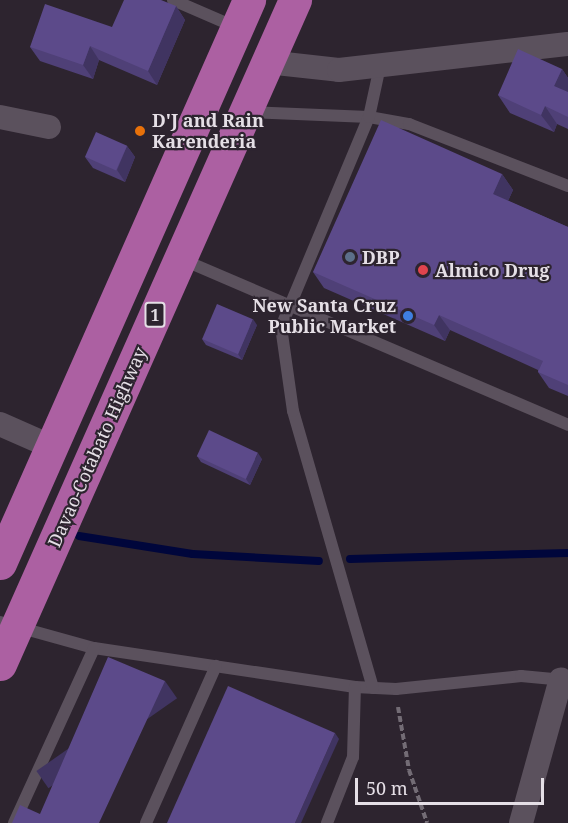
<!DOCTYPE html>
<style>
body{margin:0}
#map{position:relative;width:568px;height:823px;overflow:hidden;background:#2d242f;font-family:"Noto Serif",serif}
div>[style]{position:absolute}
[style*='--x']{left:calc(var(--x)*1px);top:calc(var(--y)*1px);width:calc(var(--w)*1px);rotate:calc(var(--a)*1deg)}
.stream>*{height:8px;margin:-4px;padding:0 4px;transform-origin:4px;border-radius:4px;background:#00063b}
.path>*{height:4px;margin-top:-2px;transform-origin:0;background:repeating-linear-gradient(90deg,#736c75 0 6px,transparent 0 9px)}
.service>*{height:12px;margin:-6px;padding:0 6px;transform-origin:6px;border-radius:6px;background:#5b515d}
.minor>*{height:24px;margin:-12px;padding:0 12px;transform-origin:12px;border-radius:12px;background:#5b515d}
.trunk>*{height:33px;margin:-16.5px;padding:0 16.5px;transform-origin:16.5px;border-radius:16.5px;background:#ac60a2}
.wall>*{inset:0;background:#4f4077}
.shaded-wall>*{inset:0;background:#403461;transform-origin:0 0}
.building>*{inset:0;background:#5c4a8a;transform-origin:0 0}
.dots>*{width:16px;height:16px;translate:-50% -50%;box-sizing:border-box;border:3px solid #2d242f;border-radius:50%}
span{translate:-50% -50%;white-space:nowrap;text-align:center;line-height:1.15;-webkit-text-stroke:4.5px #2d242f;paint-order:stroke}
.shield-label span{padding:2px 4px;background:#2d242f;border:2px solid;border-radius:4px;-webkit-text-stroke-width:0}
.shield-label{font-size:16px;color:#e5dfe6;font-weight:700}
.poi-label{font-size:18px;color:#e5dfe6;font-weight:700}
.left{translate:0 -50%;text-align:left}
.right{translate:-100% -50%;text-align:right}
.street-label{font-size:18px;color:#e5dfe6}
.scale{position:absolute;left:355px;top:778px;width:189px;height:27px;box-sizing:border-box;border:3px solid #e5dfe6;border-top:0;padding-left:8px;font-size:18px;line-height:21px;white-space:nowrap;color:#e5dfe6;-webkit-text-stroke:4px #2d242f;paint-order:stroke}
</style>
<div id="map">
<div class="stream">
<i style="--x:79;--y:536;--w:115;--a:9"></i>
<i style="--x:193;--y:554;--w:126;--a:3.2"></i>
<i style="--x:350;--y:559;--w:218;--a:-1.6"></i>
</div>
<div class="path">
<i style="--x:398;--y:707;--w:64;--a:80.1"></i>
<i style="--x:409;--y:770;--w:56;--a:71.2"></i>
</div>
<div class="service">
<i style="--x:173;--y:0;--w:68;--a:23.5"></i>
<i style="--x:249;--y:112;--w:120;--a:2.4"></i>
<i style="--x:369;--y:117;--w:41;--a:9.9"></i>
<i style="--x:409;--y:124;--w:171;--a:21.3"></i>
<i style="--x:181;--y:259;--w:421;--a:23.2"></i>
<i style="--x:0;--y:622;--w:98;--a:15.5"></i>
<i style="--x:94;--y:648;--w:264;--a:8.5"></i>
<i style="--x:355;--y:687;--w:41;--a:2.8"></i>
<i style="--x:396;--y:689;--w:126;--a:-5.9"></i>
<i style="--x:521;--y:676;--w:43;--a:5.3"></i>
<i style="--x:373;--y:688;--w:288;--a:-106.1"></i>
<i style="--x:293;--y:411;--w:85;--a:-98.1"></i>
<i style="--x:281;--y:327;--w:228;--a:-67.3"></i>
<i style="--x:369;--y:117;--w:52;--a:-77.8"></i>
<i style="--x:14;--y:823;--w:192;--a:-65.4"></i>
<i style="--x:146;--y:823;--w:172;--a:-66"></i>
<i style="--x:327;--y:823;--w:71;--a:-68.5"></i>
<i style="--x:353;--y:757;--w:70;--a:-88.4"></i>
</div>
<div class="minor">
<i style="--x:267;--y:62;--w:72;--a:6.3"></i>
<i style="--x:339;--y:70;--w:230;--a:-6.5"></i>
<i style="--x:0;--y:117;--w:50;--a:11.5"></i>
<i style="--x:0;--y:424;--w:57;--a:23.9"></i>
<i style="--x:521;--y:823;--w:149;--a:-74.5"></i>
</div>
<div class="trunk">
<i style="--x:0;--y:563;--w:616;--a:-66.14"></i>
<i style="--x:0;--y:664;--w:727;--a:-66.05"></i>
</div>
<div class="wall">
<i style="clip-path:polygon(176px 6px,185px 20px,157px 85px,99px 60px,93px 79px,40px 61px,30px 47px,112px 27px)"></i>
<i style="clip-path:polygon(562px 69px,568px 78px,568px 129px,557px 124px,554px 132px,510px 113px,498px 95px)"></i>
<i style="clip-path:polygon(127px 146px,135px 157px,125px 182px,93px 168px,85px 157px)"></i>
<i style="clip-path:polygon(502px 174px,513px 190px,508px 201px,568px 227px,568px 396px,549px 388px,538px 372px,538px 370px,450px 330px,445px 341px,324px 288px,313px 272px)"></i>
<i style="clip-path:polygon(257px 325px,242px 360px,206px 345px,202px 339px)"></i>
<i style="clip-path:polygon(197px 456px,262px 459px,250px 485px,201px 462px)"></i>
</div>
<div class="shaded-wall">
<i style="clip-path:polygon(176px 6px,185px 20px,157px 85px,148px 71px)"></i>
<i style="clip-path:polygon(90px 46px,99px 60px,93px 79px,83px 65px)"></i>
<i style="clip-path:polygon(562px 69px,568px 78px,568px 101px,554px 86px)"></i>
<i style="clip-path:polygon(545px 106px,557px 124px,554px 132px,541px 115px)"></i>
<i style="clip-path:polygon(127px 146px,135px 157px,125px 182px,117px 170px)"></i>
<i style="clip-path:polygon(502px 174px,513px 190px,504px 210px,493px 194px)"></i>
<i style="clip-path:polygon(439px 315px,450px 330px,445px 341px,434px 325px)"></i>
<i style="clip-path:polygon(253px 319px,257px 325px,242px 360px,238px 354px)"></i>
<i style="clip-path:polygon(258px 453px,262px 459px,250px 485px,246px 479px)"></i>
<i style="left:165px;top:681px;width:21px;height:157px;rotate:55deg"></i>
<i style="clip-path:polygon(335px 733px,339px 739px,301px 823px,295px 823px)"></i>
</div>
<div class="building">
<i style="clip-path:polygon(124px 0,161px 0,176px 6px,148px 71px,90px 46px,83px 65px,30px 47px,45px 4px,112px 27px)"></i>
<i style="clip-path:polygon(518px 49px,562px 69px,554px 86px,568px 92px,568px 117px,545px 106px,541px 115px,498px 95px)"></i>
<i style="clip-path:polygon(381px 120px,502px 174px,493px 194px,568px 227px,568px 385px,538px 372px,543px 361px,439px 315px,434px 325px,313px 272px)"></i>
<i style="left:96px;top:132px;width:34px;height:27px;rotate:24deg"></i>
<i style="left:217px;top:304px;width:39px;height:38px;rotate:23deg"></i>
<i style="left:209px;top:430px;width:54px;height:29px;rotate:25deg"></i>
<i style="clip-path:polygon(108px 657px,165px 681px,99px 823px,12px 823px,20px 805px,40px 814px)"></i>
<i style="clip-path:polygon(228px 686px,335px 733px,295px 823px,167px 823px)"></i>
</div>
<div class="dots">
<i style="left:140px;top:131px;background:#e8710a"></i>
<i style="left:350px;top:257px;background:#5c6f8a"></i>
<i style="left:423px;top:270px;background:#e0444e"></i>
<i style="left:408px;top:316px;background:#3f7fe0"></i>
</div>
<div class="shield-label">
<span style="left:155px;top:315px">1</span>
</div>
<div class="poi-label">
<span class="left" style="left:152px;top:131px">D'J and Rain<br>Karenderia</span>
<span class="left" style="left:362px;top:257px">DBP</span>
<span class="left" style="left:435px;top:270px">Almico Drug</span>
<span class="right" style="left:396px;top:316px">New Santa Cruz<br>Public Market</span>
</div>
<div class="street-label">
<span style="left:97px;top:447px;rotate:-66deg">Davao-Cotabato Highway</span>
</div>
<div class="scale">50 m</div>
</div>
